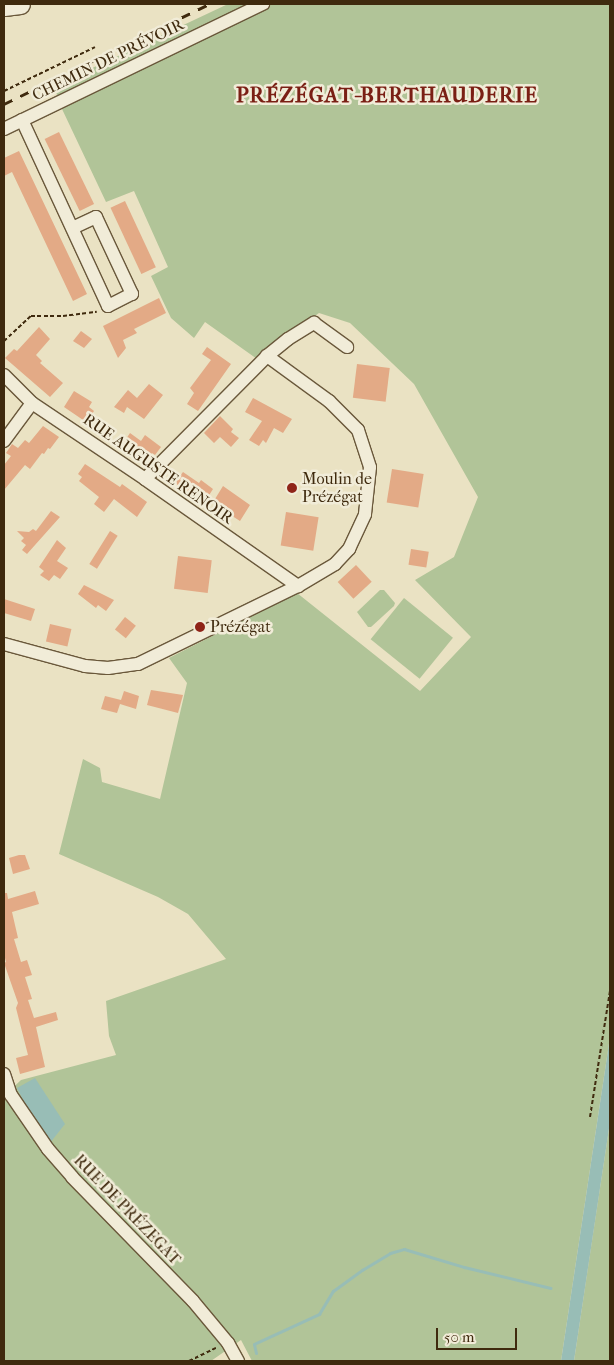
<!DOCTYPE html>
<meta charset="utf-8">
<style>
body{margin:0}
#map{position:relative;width:614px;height:1365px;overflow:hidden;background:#eae2c3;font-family:"IM FELL French Canon",serif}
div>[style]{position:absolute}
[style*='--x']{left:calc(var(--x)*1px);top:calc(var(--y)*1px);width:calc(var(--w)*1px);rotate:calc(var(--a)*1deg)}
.green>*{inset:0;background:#b1c498;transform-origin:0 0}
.water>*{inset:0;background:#98bdb6}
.stream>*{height:3px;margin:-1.5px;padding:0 1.5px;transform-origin:1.5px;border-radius:1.5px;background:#98bdb6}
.building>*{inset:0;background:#e3aa86;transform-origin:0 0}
.path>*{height:2px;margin-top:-1px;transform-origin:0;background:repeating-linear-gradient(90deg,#3f2a0e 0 4px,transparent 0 6.5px)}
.roads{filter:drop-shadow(1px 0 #6a583b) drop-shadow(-1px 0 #6a583b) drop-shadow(0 1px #6a583b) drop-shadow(0 -1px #6a583b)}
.street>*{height:12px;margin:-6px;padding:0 6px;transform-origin:6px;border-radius:6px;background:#f1ecd8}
.secondary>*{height:19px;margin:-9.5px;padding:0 9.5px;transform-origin:9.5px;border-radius:9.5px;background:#f1ecd8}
.rail>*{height:3px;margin-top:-1.5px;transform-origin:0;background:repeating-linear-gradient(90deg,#3f2a0e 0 9px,transparent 0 18px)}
.dots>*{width:14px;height:14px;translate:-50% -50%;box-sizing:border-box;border:2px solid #f1ecd8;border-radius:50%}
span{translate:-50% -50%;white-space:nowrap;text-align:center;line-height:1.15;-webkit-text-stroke:5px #f1ecd8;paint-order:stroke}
.street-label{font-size:16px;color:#3f2a0e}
.poi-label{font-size:16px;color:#3f2a0e}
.left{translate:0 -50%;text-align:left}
.district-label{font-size:21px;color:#7a1f14;font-weight:700;letter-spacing:1px}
.frame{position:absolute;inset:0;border:5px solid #3f2a0e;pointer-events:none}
.scale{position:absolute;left:436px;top:1328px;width:81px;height:22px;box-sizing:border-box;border:2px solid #3f2a0e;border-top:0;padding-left:6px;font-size:15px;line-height:18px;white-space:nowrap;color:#3f2a0e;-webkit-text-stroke:4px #f1ecd8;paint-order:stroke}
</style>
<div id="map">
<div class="green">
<i style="clip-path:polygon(228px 4px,610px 4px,610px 1037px,561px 1361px,252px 1361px,241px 1340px,211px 1361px,4px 1361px,4px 1096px,21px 1080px,116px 1055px,109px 1036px,106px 1001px,226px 959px,188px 914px,158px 897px,59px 854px,83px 759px,100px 768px,102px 782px,160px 799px,187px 683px,169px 658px,297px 593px,420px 691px,471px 637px,415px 580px,454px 557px,478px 497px,414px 384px,350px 323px,319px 313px,257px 359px,205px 322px,194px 338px,171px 318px,151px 276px,168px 267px,134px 191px,106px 202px,62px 109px,54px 86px)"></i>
<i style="clip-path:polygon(380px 590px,384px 590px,395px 603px,394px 606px,371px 627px,368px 627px,357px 612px)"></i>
<i style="left:404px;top:598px;width:63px;height:53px;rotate:39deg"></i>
<i style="clip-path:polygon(610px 1122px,610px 1361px,574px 1361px,593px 1234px)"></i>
</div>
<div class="water">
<i style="clip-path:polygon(610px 1037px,610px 1122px,574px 1361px,561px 1361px)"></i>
<i style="clip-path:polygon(35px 1078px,65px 1124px,50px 1143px,36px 1125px,17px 1088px)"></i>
</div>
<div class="stream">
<i style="--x:256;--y:1353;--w:9;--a:-103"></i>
<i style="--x:254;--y:1344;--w:72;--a:-24.8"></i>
<i style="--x:319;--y:1314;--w:27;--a:-59"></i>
<i style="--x:333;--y:1291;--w:36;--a:-36"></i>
<i style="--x:362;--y:1270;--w:33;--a:-31"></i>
<i style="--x:390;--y:1253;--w:15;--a:-16"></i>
<i style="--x:404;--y:1249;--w:63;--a:16.7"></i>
<i style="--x:464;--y:1267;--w:89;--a:13.6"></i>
</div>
<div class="building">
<i style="left:59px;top:132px;width:80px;height:16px;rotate:64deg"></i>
<i style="clip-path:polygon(19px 151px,87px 294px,73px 301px,12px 172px,4px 176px,4px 158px)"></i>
<i style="left:125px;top:201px;width:73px;height:16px;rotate:65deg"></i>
<i style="clip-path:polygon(159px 298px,166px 313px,134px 329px,137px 333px,123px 340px,126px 348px,118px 358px,103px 326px)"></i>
<i style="clip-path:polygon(39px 327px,50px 339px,36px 355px,42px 361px,40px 363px,63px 383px,50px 397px,5px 358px,14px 349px,17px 351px)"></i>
<i style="clip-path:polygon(81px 331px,92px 339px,84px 348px,73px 341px)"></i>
<i style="clip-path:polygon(207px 347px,231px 364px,198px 411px,187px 404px,194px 393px,190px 388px,211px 360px,202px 354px)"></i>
<i style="left:357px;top:364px;width:33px;height:34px;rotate:7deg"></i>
<i style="clip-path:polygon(149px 384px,163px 395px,144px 419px,127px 407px,124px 413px,114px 407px,128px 390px,137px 398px)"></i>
<i style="clip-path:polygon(74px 391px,92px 402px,89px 407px,94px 411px,86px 422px,64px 407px)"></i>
<i style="clip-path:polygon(253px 398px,292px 419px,283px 433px,274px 428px,266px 443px,263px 440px,259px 446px,249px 440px,262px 421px,245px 412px)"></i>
<i style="clip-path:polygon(220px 416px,233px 429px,231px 432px,239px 438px,231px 447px,220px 437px,214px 443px,204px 433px)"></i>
<i style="clip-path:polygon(43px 426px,59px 437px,50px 449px,48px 448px,44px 454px,42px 453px,30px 469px,25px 465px,4px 490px,4px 465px,11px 456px,6px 453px,12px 444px,18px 448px,25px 440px,29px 443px)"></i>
<i style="clip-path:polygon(130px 433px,141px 441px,145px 435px,161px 447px,155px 455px,152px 453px,150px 455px,142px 450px,140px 452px,136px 449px,134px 452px,122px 445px)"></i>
<i style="clip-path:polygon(85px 464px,120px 487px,122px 484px,147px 502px,137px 517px,114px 499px,104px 512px,94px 504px,99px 497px,79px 481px,82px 477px,78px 474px)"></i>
<i style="left:392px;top:469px;width:32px;height:34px;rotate:9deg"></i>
<i style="clip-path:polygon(183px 472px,199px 483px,201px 480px,213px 489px,204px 503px,175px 483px)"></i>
<i style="clip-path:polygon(223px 486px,250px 505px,240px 521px,226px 512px,228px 508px,215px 499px)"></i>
<i style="clip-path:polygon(51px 511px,60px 517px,27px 554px,22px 550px,26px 545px,21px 541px,24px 538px,17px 531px,29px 532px,33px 529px,36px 531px)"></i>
<i style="left:286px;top:512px;width:33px;height:34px;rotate:9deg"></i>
<i style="left:110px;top:531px;width:9px;height:39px;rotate:32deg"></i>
<i style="clip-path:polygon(57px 540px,66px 548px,57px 561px,68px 568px,60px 579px,54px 575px,49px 581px,40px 575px,44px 571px,39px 567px)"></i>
<i style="left:411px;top:549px;width:18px;height:16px;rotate:9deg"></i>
<i style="left:178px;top:556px;width:34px;height:33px;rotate:7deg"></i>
<i style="left:356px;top:565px;width:23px;height:25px;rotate:47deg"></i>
<i style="clip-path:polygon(84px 585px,114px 600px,106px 611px,98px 605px,96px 608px,78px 594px)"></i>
<i style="clip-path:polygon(4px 599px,35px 609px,31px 621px,4px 613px)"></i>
<i style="left:125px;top:617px;width:14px;height:16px;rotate:39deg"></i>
<i style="left:50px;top:624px;width:22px;height:18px;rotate:13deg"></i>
<i style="clip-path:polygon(151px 690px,183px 695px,178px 713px,147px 705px)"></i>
<i style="clip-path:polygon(124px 691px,139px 696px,136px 709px,120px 704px,117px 713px,101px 709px,105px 696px,121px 700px)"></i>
<i style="clip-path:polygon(19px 855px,25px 855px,30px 869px,13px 874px,9px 858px)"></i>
<i style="clip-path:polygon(35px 891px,39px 904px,12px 912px,18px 938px,14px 939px,21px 962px,27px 960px,32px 975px,25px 977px,32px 999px,28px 1000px,34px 1018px,56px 1012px,58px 1020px,36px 1027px,45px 1067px,20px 1074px,16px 1058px,28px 1055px,16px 1008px,18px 1003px,4px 963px,6px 962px,4px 954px,4px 893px,7px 893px,8px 899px)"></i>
</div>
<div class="path">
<i style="--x:4;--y:91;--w:101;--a:-25.8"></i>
<i style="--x:4;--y:341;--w:37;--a:-43"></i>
<i style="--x:31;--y:316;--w:32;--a:0"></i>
<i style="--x:63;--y:316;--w:34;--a:-7"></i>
<i style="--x:590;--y:1117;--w:128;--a:-81"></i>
<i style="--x:189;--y:1361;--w:30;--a:-26"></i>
</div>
<div class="roads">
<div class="street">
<i style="--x:22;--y:120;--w:205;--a:65.2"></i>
<i style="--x:108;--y:306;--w:27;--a:-27"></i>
<i style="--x:132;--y:294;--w:85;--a:-115.1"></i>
<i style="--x:96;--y:217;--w:26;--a:155"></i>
<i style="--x:4;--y:129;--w:288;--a:-25.8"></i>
<i style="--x:4;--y:375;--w:40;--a:45"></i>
<i style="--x:32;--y:403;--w:136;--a:33.9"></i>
<i style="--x:145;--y:479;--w:187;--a:35"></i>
<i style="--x:4;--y:441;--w:47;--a:-53.6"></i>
<i style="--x:145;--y:479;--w:173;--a:-45.2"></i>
<i style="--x:267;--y:356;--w:27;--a:-39"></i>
<i style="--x:288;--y:339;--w:31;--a:-32"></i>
<i style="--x:314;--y:323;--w:41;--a:36"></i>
<i style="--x:4;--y:644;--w:84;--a:15.2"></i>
<i style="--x:85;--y:666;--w:23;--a:5"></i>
<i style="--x:108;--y:668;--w:30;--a:-8"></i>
<i style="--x:138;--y:664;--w:178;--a:-26"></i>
<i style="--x:298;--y:586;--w:43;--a:-30.7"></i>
<i style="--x:335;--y:564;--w:21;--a:-47"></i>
<i style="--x:349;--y:549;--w:38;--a:-65"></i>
<i style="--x:365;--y:514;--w:47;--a:-83.9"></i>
<i style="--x:370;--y:467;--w:39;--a:-108"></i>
<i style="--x:358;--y:430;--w:41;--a:-135"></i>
<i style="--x:329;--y:401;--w:77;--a:-144"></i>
<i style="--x:4;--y:1074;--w:22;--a:72"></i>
<i style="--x:11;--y:1095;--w:65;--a:55.6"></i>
<i style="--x:48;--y:1149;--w:37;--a:49"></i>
<i style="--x:72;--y:1177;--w:173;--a:45.7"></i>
<i style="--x:193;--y:1301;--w:55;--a:50.2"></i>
<i style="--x:228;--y:1343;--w:21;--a:61"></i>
</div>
<div class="secondary">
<i style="--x:4;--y:6;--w:16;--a:-7"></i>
</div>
</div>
<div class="rail">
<i style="--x:4;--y:104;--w:228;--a:-26"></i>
</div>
<div class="dots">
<i style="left:292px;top:488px;background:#8f2418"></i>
<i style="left:200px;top:627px;background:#8f2418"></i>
</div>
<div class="street-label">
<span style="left:108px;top:60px;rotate:-26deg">CHEMIN DE PRÉVOIR</span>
<span style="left:158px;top:469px;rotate:35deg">RUE AUGUSTE RENOIR</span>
<span style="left:127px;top:1210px;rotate:46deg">RUE DE PRÉZEGAT</span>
</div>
<div class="poi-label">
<span class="left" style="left:302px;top:488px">Moulin de<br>Prézégat</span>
<span class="left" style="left:210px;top:627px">Prézégat</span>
</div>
<div class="district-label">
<span style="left:387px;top:95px">PRÉZÉGAT-BERTHAUDERIE</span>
</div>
<div class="frame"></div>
<div class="scale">50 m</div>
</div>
